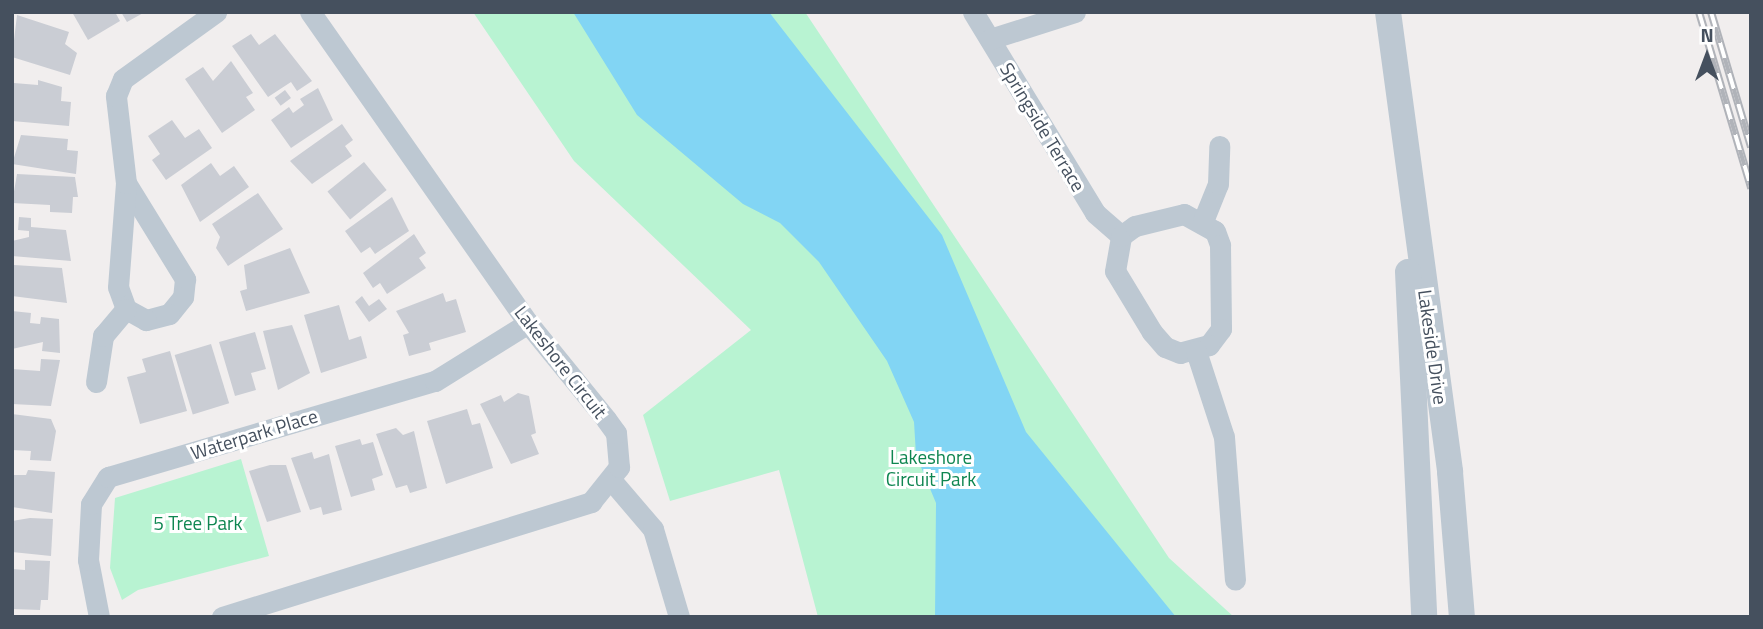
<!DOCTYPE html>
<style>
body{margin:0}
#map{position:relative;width:1763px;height:629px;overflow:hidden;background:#f1eeee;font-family:"Titillium Web",sans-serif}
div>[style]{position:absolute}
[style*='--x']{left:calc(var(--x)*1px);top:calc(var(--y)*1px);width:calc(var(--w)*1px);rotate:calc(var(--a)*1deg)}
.green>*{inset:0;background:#b8f3d2}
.water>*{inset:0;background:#82d5f4}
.building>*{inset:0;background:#cacdd4;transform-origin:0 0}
.minor>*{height:21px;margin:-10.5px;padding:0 10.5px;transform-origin:10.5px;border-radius:10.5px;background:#bdc8d2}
.tertiary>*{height:26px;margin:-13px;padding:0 13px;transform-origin:13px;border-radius:13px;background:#bdc8d2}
.rail>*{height:8px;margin-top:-4px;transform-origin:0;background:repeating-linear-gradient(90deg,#fff 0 16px,#b0b3b9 0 32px);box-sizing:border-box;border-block:2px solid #b0b3b9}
span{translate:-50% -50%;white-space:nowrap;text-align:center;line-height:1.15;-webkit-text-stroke:6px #fff;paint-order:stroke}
.street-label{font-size:19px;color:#45505e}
.park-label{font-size:19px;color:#0f8651}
.frame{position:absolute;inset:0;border:14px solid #45505e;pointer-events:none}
.north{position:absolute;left:1672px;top:21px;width:70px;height:70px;-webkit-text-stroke:5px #fff;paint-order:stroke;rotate:0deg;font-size:19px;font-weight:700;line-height:28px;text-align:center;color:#45505e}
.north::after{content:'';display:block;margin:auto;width:24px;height:32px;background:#45505e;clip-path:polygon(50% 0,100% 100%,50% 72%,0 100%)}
</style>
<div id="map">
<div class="green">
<i style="clip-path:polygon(473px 12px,805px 12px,1169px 558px,1234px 617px,818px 617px,779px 470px,670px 501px,643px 415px,751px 330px,574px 161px)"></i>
<i style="clip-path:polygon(241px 459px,269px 556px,138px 590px,122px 600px,110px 568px,115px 498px)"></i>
</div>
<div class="water">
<i style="clip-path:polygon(573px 12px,769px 12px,942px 235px,1026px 432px,1176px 617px,935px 617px,936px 503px,916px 455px,914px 422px,887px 361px,819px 262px,780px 223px,743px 204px,637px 115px)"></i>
</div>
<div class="building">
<i style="clip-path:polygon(72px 12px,115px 12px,120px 21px,88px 40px)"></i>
<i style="clip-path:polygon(121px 12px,145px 12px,127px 22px)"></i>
<i style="clip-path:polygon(17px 15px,69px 32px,65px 44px,77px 53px,70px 75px,12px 57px)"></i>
<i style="clip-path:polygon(251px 34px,259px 45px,275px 34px,312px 81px,297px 91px,291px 82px,268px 97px,232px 46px)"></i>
<i style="clip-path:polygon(231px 61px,253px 93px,246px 97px,255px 110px,222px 133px,185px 79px,203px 67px,213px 81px)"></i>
<i style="clip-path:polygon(38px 80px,62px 87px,61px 101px,71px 102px,69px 126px,12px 121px,14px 83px,38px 85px)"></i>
<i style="clip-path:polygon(318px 88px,333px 120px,291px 148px,271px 120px,289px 107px,293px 113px,304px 105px,300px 99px)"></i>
<i style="left:285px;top:90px;width:10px;height:13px;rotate:53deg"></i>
<i style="clip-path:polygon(172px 120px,185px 138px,199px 129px,212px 148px,166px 180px,152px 160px,160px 154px,148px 136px)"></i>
<i style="clip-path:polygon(342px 124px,353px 140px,345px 146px,352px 156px,312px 184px,290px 161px)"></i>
<i style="clip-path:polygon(21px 135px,68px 139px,67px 150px,78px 151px,76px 174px,12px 164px)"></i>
<i style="left:364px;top:162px;width:36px;height:47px;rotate:51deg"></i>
<i style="clip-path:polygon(211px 163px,220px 176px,234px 166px,249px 187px,200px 222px,181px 185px)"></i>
<i style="clip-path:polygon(17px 174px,75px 177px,78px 197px,73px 197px,72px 213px,50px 212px,50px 205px,12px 203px)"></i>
<i style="clip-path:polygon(258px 193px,283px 229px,228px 266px,216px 248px,220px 237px,212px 224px)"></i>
<i style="clip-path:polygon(392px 197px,409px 231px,375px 254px,370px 247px,361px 253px,345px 231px)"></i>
<i style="clip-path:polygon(19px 217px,31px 218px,31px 227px,66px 230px,71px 261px,12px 256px,12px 241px,29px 237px,29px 231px,18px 230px)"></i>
<i style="clip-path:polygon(414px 234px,426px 253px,419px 258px,426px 268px,387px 294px,380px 283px,373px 288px,363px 273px)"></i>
<i style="clip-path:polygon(290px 248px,310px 293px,246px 311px,240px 291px,247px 289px,244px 265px)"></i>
<i style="clip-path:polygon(14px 265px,62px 268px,67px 303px,12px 296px)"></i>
<i style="clip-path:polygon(443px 293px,446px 302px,456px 299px,466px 332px,429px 343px,431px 350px,409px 356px,403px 335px,409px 333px,396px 311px)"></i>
<i style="clip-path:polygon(362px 296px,369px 306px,379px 299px,387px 309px,369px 322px,355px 302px)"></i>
<i style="clip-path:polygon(339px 305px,349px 340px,361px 336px,367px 358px,321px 373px,304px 315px)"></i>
<i style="clip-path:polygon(12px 311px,31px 313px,30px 323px,40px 324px,41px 317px,59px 319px,60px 353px,42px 351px,43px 342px,12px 349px)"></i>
<i style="clip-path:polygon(292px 325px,310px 373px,278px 390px,263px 331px)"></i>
<i style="clip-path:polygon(255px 332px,266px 369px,251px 373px,256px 390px,235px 396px,219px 342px)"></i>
<i style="left:211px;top:344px;width:62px;height:38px;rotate:73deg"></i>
<i style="clip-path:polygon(170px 351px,187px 411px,140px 424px,127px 377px,146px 372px,142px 359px)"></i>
<i style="clip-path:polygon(41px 359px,60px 360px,51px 406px,12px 404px,12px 369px,40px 371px)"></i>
<i style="clip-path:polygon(518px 393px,529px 396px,536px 433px,531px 435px,539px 454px,511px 464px,480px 404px,501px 395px,504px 402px)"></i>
<i style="clip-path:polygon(467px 409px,472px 425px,480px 423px,493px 468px,446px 484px,427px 421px)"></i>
<i style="clip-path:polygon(12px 414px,51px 419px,56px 431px,51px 461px,30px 460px,31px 451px,12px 450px)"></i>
<i style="clip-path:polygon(396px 428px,403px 435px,414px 431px,427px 488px,410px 493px,407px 485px,396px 488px,376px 434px)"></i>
<i style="clip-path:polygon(360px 439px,362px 445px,373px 442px,383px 475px,372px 479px,375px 490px,351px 497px,335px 446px)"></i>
<i style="clip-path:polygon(312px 452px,314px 459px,329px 454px,342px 510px,323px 515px,321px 507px,310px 510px,291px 458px)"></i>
<i style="clip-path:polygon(270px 465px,286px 465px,301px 512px,267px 522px,249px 471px)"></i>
<i style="clip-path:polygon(28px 470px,55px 472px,52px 513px,12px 507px,12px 475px,26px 475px)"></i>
<i style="clip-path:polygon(30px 518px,53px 519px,51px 556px,12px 552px,12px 521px)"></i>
<i style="clip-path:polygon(25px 560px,50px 561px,48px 600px,41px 600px,40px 610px,12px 609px,12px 569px,25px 570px)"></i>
</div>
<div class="minor">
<i style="--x:973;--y:12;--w:235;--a:58.7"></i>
<i style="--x:1095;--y:213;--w:35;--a:41"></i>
<i style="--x:990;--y:39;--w:89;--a:-17.6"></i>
<i style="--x:126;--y:183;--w:113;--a:58.4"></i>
<i style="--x:185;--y:279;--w:18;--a:96"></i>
<i style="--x:183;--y:297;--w:22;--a:129"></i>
<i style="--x:169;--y:314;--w:24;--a:165"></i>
<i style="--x:146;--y:320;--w:23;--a:-151"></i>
<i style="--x:126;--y:309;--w:23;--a:-110"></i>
<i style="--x:118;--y:287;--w:104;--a:-85.6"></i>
<i style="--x:126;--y:183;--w:88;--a:-96.6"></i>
<i style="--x:116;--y:96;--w:18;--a:-68"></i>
<i style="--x:123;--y:79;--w:115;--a:-35.8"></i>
<i style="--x:1184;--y:214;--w:35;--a:29"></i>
<i style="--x:1215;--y:231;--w:15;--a:70"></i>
<i style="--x:1220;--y:245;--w:84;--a:89.3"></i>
<i style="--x:1221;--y:329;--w:20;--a:127"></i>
<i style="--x:1209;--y:345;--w:30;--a:165"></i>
<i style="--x:1180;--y:353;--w:16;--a:-158"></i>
<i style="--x:1165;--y:347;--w:20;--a:-131"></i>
<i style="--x:1152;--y:332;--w:71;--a:-121.2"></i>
<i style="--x:1115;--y:271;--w:36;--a:-80"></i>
<i style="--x:1121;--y:236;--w:17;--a:-36"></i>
<i style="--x:1135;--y:226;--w:50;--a:-13.8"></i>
<i style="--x:1203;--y:221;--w:40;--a:-68"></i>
<i style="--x:1218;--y:184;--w:38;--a:-88"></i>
<i style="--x:1196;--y:351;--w:90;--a:72"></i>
<i style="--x:1224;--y:437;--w:143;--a:85.6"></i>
<i style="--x:96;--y:382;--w:47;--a:-81.3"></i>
<i style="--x:103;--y:336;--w:35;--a:-50"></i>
<i style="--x:612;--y:481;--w:63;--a:49.5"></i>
<i style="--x:653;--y:529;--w:92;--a:73.5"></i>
<i style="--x:99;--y:617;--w:58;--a:-100.9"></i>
<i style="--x:88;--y:560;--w:56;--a:-86.9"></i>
<i style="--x:91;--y:504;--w:32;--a:-58"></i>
<i style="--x:108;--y:477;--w:341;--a:-16.4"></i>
<i style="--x:435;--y:381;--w:110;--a:-31.9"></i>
<i style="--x:222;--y:617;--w:387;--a:-17.3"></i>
<i style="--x:591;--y:502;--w:45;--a:-51.3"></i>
<i style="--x:619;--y:467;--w:34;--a:-95"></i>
<i style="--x:616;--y:433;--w:17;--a:-126"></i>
<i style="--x:606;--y:419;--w:124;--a:-129.1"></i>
<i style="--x:528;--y:323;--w:380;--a:-125"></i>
</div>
<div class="tertiary">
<i style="--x:1388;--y:12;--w:464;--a:82.3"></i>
<i style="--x:1450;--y:472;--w:145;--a:85.3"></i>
<i style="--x:1408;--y:272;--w:345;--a:87.3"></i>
</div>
<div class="rail">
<i style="--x:1699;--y:12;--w:184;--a:73.5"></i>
<i style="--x:1711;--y:12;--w:141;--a:73.5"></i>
</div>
<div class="street-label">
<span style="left:1043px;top:127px;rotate:59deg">Springside Terrace</span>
<span style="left:1433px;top:347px;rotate:82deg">Lakeside Drive</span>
<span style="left:561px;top:362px;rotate:52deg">Lakeshore Circuit</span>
<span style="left:254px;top:434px;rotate:-17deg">Waterpark Place</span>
</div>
<div class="park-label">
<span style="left:931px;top:468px">Lakeshore<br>Circuit Park</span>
<span style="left:198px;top:523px">5 Tree Park</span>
</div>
<div class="frame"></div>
<div class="north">N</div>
</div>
